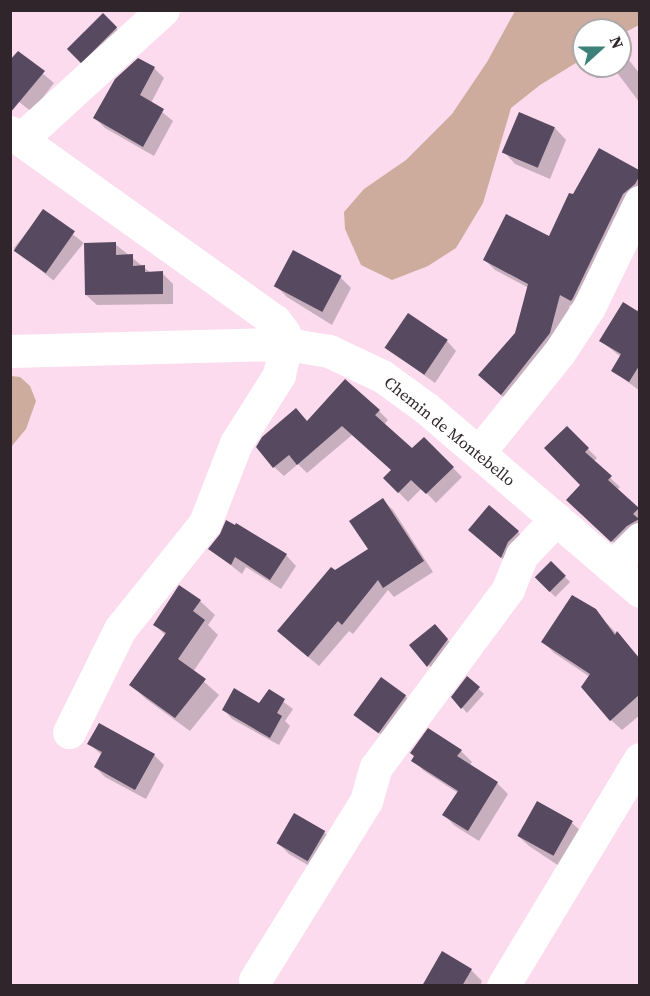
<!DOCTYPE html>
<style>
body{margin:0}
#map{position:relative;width:650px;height:996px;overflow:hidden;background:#fbdbed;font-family:"Source Serif 4",serif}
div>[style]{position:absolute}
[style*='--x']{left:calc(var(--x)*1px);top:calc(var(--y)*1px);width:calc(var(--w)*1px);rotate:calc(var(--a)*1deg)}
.green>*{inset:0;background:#cdac9d}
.shadow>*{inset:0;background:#0003;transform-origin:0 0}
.building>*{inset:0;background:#574960;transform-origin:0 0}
.minor>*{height:33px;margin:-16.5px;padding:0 16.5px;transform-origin:16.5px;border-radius:16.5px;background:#fff}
span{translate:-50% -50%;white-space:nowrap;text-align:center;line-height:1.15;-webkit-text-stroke:6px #fff;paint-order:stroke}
.street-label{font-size:16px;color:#31252c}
.frame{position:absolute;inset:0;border:12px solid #31252c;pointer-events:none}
.north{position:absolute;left:572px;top:18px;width:60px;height:60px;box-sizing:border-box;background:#fff;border:2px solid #ada8ab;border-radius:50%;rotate:69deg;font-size:16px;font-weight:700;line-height:24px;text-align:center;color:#31252c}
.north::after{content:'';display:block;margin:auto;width:21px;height:27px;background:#3d827a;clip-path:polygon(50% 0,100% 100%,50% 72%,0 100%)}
</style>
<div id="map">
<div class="green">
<i style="clip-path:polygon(515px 11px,639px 11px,639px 25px,620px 35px,620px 30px,584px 30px,584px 58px,540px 85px,511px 108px,483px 203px,456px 248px,428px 266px,392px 280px,361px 265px,345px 229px,344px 212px,364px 189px,406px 160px,452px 114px,487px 62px)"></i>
<i style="clip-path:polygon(11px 376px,20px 377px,30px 386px,36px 401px,26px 429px,11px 447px)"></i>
</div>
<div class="shadow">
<i style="left:103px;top:15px;width:34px;height:48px;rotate:45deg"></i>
<i style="clip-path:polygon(620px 49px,640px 74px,640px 103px,612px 66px,620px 66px)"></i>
<i style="clip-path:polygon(18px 53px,54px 83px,32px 112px,10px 95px)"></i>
<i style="clip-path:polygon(154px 68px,164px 78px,151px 103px,173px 121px,154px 156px,105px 128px,95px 118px)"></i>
<i style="clip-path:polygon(520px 114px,555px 128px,566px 140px,550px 179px,515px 164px,504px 152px)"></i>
<i style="clip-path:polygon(599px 150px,640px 172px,640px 198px,582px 310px,570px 305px,560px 344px,512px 405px,491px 386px,516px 334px,529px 288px,495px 270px,485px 260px,550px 238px)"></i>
<i style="left:44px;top:211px;width:51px;height:48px;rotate:39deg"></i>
<i style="clip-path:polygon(115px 244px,151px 273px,162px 273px,173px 284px,173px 304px,97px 305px,86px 295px)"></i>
<i style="clip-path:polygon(340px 277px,351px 288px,332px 325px,287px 297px,276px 286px)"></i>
<i style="clip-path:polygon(640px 308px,640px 391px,613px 371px,621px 357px,601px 341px)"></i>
<i style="clip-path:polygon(447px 341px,456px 351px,435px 383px,387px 348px)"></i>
<i style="clip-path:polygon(379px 411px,388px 420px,384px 425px,412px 450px,424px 439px,462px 477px,436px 503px,422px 488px,408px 502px,385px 478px,392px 470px,352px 435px,307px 473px,298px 464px,284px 476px,274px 467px,308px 423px)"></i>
<i style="clip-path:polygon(567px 428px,597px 458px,593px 462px,620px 487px,617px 490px,640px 511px,640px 534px,621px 550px,578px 509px,582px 485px)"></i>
<i style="clip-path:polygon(383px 500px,393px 510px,433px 572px,394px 597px,388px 590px,353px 634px,349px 631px,319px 666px,290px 642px,335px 572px,370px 549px)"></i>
<i style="clip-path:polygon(518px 532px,528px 542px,511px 566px,480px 539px)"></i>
<i style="clip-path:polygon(210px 549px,286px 555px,296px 566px,281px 589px,246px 567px,242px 574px)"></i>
<i style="left:551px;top:563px;width:27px;height:21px;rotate:45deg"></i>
<i style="clip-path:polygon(200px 601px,215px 615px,208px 625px,218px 635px,193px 672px,219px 695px,190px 731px,146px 699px,131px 685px,166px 636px,155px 625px)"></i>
<i style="clip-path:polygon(595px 611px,640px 658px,640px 715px,622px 730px,611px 720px,590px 677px,554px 653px,543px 642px)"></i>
<i style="clip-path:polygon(435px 626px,458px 651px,439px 677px,411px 645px)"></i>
<i style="clip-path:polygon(467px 678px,484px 694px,467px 713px,453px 697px)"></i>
<i style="clip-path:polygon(269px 691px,293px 709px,285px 721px,290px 726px,279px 745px,232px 719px,224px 710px,260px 705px)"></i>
<i style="clip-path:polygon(405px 696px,417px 707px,391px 742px,357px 716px)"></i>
<i style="clip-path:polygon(99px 725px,154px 755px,164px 765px,146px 799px,105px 777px,95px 767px,102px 755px,89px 744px)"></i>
<i style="clip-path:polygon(461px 751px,472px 762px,469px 766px,497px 783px,508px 794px,479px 841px,455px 826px,444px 815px,458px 793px,424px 771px,413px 760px,416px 757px)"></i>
<i style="clip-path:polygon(538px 803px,572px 823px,584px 834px,562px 868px,529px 846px,517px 835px)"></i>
<i style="clip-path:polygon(295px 815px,324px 832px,336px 844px,318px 871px,289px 854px,278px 843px)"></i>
<i style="clip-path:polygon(471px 970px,482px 981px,480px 986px,424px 986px)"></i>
</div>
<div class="building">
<i style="left:103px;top:13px;width:20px;height:51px;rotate:45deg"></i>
<i style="clip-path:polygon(18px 51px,45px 71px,10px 113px,10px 60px)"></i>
<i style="clip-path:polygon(138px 58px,155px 67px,140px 95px,164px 109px,143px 147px,93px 118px,115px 79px)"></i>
<i style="left:519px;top:112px;width:39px;height:44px;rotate:23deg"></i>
<i style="clip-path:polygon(599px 148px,639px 170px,639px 177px,635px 184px,623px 194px,573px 298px,571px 301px,560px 295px,550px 333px,501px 395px,478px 375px,515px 333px,528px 284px,483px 260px,506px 214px,549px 236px,569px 193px,573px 194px)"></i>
<i style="left:43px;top:209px;width:39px;height:51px;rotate:35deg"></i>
<i style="clip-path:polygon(116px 242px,116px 255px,133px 254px,133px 266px,145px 265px,145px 272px,163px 271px,163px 294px,85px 295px,84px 243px)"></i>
<i style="left:293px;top:250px;width:55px;height:41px;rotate:28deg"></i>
<i style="clip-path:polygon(623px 302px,639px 312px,639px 366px,629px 382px,611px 371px,621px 354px,599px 341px)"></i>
<i style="left:408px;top:313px;width:48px;height:42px;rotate:34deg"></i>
<i style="clip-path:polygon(345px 379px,380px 410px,375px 415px,412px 448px,424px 437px,454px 467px,426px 494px,411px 480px,398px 493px,383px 478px,391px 470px,342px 426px,297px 465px,289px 455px,273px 468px,256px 447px,262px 437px,296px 408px,307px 421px)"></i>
<i style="clip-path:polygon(567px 426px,589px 448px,585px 452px,612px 476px,608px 480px,639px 508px,633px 514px,639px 519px,627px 526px,611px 542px,566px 500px,580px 485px,544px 448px)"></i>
<i style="clip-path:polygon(383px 498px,424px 561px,383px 588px,378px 580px,342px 625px,338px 621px,308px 657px,277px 631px,331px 567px,335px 570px,368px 549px,349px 521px)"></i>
<i style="clip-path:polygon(489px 505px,519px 531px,508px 542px,501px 558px,468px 530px)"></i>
<i style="clip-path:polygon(226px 520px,235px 525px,236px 523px,287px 554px,270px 580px,235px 557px,231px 565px,208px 549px,220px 534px)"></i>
<i style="left:551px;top:561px;width:21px;height:23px;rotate:45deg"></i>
<i style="clip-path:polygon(179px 585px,201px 600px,193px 611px,205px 620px,178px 659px,206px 679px,175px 718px,129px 685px,166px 633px,153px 625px)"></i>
<i style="clip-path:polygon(572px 595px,596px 609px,615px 635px,617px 631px,639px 658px,639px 695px,610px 721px,581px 687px,590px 674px,541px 642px)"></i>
<i style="clip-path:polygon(435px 624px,448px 639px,427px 667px,409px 645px)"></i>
<i style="clip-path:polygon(467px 676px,480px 687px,461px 709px,451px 697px)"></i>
<i style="left:381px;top:677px;width:31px;height:47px;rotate:36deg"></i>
<i style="clip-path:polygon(234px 688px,259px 703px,269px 689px,285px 699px,277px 713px,282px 716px,270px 738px,222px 710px)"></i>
<i style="clip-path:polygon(99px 723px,155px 754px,135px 790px,94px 767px,102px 752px,87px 744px)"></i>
<i style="clip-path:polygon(428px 728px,462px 750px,457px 756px,498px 782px,468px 831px,442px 815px,458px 791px,411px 761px,414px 756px,410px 753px)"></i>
<i style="left:537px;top:801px;width:41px;height:40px;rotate:29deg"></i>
<i style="left:294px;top:813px;width:36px;height:35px;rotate:30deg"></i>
<i style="clip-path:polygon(442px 951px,472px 969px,462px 986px,422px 986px)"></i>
</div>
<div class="minor">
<i style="--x:10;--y:132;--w:325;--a:35.5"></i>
<i style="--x:275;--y:321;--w:15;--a:53"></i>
<i style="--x:284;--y:333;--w:11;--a:80"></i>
<i style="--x:286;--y:344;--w:32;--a:103"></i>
<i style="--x:279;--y:375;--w:80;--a:122.3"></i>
<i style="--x:236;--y:443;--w:86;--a:111.2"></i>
<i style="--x:205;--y:523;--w:136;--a:128.7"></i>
<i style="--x:120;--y:629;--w:115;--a:116.3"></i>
<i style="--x:21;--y:139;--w:192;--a:-42.3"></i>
<i style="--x:10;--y:351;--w:276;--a:-1.5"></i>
<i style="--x:286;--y:344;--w:44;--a:9.2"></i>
<i style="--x:329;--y:351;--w:59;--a:25.3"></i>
<i style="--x:382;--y:376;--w:54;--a:36"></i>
<i style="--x:426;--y:408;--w:282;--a:40.5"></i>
<i style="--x:479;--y:452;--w:127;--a:-51.1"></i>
<i style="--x:559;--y:353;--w:55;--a:-56.9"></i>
<i style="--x:589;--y:307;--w:117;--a:-64.1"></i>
<i style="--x:612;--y:567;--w:40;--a:-45"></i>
<i style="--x:255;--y:980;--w:211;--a:-58.2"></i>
<i style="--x:366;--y:801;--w:35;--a:-74"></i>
<i style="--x:376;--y:767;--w:222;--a:-53.4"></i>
<i style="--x:508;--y:589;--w:37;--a:-68"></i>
<i style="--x:522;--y:555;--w:50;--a:-46.6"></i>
<i style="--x:503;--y:986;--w:265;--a:-58.9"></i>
</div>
<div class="street-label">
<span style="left:450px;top:431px;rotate:39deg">Chemin de Montebello</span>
</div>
<div class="frame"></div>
<div class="north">N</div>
</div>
